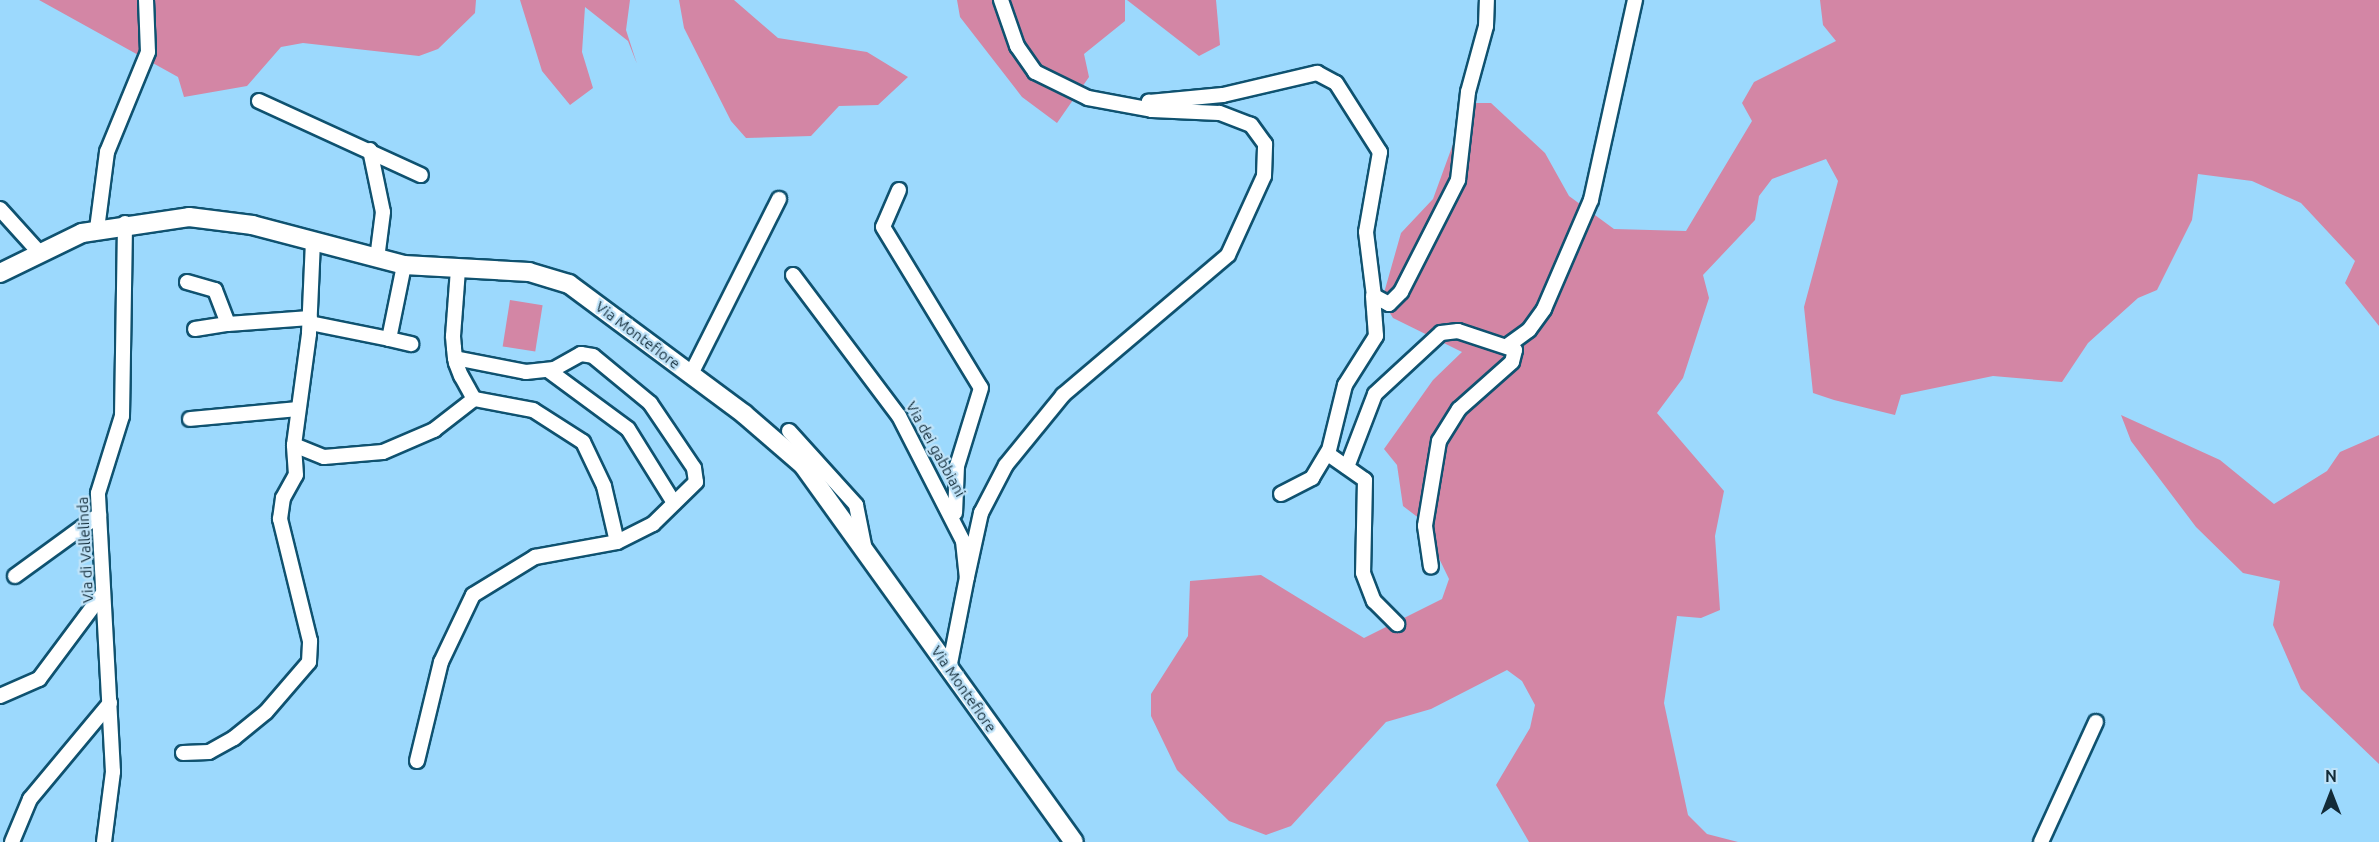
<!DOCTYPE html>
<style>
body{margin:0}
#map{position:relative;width:2379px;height:842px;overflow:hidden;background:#9cd9fd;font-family:Ubuntu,sans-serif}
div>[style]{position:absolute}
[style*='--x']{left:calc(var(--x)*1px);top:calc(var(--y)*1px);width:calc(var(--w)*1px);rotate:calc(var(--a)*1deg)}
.green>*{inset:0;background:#d386a5;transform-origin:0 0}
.roads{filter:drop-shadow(2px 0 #0f5270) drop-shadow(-2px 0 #0f5270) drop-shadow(0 2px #0f5270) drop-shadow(0 -2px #0f5270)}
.minor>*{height:14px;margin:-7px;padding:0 7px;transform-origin:7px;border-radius:7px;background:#fff}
.major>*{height:18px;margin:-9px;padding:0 9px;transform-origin:9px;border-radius:9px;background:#fff}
span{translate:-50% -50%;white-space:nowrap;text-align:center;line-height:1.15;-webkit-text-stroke:4.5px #bfe3f9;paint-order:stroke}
.street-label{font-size:15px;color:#122b38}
.north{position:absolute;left:2301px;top:764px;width:60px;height:60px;-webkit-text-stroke:4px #bfe3f9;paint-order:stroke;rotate:0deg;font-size:16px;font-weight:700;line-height:24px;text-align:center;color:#122b38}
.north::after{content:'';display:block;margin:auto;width:21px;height:27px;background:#122b38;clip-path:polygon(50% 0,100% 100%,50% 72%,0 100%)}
</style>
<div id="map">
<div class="green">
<i style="clip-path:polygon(39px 0,476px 0,475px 13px,438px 49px,419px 56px,303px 43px,281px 47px,247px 86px,184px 97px,178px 77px)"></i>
<i style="clip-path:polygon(520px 0,630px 0,626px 30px,637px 64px,628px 41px,585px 7px,582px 52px,593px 88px,570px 105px,542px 71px)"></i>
<i style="clip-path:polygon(679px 0,734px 0,778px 38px,867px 52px,908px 77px,878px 105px,839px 106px,811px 136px,746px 138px,731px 121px,684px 28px)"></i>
<i style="clip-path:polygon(957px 0,1125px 0,1125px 21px,1084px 54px,1089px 77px,1057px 123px,1022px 97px,960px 17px)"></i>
<i style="clip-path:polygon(1127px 0,1216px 0,1220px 45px,1199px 56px)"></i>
<i style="clip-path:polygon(1820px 0,2379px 0,2379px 326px,2345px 283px,2355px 261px,2301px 203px,2252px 181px,2198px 174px,2192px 220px,2157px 290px,2138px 298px,2088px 343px,2062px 382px,1993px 376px,1901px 395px,1895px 415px,1834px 400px,1813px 393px,1804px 307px,1838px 181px,1826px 159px,1772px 179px,1759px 196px,1755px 220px,1703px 275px,1709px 298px,1683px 378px,1657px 413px,1724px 491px,1715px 536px,1720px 610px,1701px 618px,1677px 616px,1664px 703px,1688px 815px,1707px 834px,1738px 842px,1529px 842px,1496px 785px,1530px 728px,1535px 705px,1522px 681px,1507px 670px,1431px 709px,1386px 722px,1291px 826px,1266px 835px,1229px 821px,1177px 770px,1151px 716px,1151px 694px,1188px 636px,1190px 581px,1261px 575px,1364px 638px,1442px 599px,1449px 579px,1420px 519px,1403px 506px,1397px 465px,1384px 449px,1433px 380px,1462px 352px,1393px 318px,1382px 300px,1401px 233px,1433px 199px,1468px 103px,1491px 103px,1545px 153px,1569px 196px,1614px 229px,1686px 231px,1752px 121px,1742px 103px,1754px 82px,1836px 41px,1823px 25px)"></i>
<i style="left:510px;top:300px;width:33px;height:47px;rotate:9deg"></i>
<i style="clip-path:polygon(2121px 415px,2220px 460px,2274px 504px,2327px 471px,2340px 452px,2379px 435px,2379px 764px,2301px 689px,2273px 625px,2280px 581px,2243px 573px,2196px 527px,2131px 441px)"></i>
</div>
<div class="roads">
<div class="minor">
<i style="--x:1001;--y:0;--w:49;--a:70.8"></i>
<i style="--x:1017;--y:46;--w:32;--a:55"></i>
<i style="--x:1035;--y:72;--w:59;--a:26.1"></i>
<i style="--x:1088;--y:98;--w:65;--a:10.6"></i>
<i style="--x:259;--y:101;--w:178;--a:24.6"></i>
<i style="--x:370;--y:150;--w:63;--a:78.2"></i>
<i style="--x:383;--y:212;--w:47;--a:97.3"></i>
<i style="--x:899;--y:190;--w:40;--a:113.4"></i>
<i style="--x:883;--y:227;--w:188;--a:58.7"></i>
<i style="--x:981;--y:388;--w:82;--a:107.1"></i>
<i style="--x:957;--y:466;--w:47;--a:92.4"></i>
<i style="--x:0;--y:209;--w:57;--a:47.9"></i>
<i style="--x:97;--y:229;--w:78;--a:-82.6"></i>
<i style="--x:107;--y:152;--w:108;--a:-67.7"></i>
<i style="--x:148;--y:52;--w:52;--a:-92.2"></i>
<i style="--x:313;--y:241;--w:93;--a:92.5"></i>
<i style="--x:309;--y:334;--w:112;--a:97.7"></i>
<i style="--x:294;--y:445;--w:32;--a:22"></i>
<i style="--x:324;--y:457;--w:59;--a:-4.8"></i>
<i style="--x:383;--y:452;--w:56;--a:-23.3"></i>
<i style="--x:434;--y:430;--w:51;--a:-37.8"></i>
<i style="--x:793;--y:275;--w:176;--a:53.1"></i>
<i style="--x:899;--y:416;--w:140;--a:62.9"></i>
<i style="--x:963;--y:541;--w:36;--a:84"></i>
<i style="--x:967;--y:577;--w:94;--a:101.1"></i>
<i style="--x:187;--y:282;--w:29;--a:16"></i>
<i style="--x:215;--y:290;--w:36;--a:69"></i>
<i style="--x:228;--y:324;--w:82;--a:-4.2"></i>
<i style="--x:1373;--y:296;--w:40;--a:85.7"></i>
<i style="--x:1376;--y:336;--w:58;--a:122.3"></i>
<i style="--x:1345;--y:385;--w:71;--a:103.8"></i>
<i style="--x:1328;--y:454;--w:45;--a:35.1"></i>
<i style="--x:1365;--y:480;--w:93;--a:91.2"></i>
<i style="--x:1363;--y:573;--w:30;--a:69"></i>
<i style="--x:1374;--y:601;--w:33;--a:45"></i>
<i style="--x:310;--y:323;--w:81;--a:11.4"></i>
<i style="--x:389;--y:339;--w:76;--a:-78.5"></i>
<i style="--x:195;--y:329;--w:33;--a:-9"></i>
<i style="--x:389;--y:339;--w:23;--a:13"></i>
<i style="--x:1507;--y:346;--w:27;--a:-36"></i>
<i style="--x:1529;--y:330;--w:26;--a:-54"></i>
<i style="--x:1544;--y:309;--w:119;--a:-66.7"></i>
<i style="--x:1591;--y:200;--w:205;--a:-77.6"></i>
<i style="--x:455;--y:358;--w:72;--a:11.2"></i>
<i style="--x:526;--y:372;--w:28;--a:-6"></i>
<i style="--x:554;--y:369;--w:31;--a:-29"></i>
<i style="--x:581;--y:354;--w:12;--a:9"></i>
<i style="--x:593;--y:356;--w:74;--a:39.5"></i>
<i style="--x:650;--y:403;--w:78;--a:55.9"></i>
<i style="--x:694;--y:468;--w:14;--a:82"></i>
<i style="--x:696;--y:482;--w:60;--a:135.7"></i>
<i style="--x:653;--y:524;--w:40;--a:153.4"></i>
<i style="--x:617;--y:542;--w:57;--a:-103.1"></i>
<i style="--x:604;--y:486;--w:49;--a:-115.5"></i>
<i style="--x:583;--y:442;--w:59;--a:-147.4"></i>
<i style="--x:533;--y:410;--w:60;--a:-169.4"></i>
<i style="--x:474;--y:399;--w:26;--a:-119"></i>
<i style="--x:461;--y:376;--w:14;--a:-111"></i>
<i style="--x:456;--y:363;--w:5;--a:-101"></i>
<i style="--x:455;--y:358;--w:10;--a:-96"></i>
<i style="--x:454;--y:348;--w:12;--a:-95"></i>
<i style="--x:453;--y:336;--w:67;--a:-85.7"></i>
<i style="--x:548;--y:370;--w:99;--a:36.4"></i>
<i style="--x:628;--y:429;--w:87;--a:58.1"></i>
<i style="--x:691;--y:374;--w:196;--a:-63.3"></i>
<i style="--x:190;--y:419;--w:107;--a:-5.3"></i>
<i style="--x:789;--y:431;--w:100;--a:47.8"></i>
<i style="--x:856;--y:505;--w:46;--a:78.7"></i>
<i style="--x:1347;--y:467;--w:78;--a:-69"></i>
<i style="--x:1375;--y:394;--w:90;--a:-42.7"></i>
<i style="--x:1441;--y:333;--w:17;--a:-7"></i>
<i style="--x:1458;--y:331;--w:60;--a:18.4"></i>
<i style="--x:1515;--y:350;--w:12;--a:104"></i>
<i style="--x:1512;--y:362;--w:71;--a:138.4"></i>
<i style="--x:1459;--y:409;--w:38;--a:122"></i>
<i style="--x:1439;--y:441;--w:86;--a:99.4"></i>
<i style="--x:1425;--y:526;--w:41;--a:81.7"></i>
<i style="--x:1281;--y:494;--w:35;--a:-27"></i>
<i style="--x:1312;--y:478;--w:31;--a:-59"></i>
<i style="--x:15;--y:576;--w:104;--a:-36"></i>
<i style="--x:967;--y:577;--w:66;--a:-77.7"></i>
<i style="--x:981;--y:513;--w:54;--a:-62.5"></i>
<i style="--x:1006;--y:465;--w:90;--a:-50.8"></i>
<i style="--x:1063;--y:395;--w:216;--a:-40.3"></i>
<i style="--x:1228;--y:255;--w:87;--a:-65.5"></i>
<i style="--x:1264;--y:176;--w:32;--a:-88"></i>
<i style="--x:1265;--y:144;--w:24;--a:-126"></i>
<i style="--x:1251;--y:125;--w:34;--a:-159"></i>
<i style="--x:1219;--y:113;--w:67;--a:-177.4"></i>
<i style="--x:1152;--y:110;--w:9;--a:-111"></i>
<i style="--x:1149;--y:102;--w:74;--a:-5.4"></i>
<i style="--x:1223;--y:95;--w:97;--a:-13.2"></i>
<i style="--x:1317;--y:73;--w:21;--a:28"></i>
<i style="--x:1336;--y:83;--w:82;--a:57.5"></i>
<i style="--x:1380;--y:152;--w:81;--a:99.9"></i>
<i style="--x:1366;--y:232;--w:64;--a:82.9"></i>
<i style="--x:1374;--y:296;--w:17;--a:28"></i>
<i style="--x:1389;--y:304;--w:17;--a:-45"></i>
<i style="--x:1401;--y:292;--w:126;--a:-63"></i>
<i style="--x:1458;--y:180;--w:89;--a:-83.5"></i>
<i style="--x:1468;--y:92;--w:68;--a:-74.7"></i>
<i style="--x:1486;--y:26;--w:26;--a:-88"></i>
<i style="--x:0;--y:696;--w:43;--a:-23.6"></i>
<i style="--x:39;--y:679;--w:107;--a:-53.3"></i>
<i style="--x:183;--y:753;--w:26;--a:-2"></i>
<i style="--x:209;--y:752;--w:29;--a:-29"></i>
<i style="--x:234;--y:738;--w:41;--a:-39.1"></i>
<i style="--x:266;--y:712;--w:66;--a:-49.3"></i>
<i style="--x:309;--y:662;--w:21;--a:-87"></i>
<i style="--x:310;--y:641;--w:126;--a:-103.8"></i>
<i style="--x:280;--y:519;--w:21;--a:-82"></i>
<i style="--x:283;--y:498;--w:26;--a:-61"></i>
<i style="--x:296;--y:475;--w:30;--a:-94"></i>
<i style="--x:417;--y:761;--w:102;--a:-76.4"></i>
<i style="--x:441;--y:662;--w:74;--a:-64.5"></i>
<i style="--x:473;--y:595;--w:73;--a:-31.5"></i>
<i style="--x:535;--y:557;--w:83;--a:-10.4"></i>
<i style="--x:12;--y:842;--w:47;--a:-67.3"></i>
<i style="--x:30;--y:799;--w:125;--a:-50.2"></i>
<i style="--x:104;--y:842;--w:71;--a:-82.7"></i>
<i style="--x:113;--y:772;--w:279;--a:-93.1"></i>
<i style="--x:98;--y:493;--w:81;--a:-72.7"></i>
<i style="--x:122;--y:416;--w:193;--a:-89.1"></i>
<i style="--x:2041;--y:842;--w:132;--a:-65.4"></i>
</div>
<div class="major">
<i style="--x:0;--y:273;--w:91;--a:-26"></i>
<i style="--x:82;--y:233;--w:108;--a:-8.5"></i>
<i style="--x:189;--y:217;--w:64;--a:7.2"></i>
<i style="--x:252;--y:225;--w:157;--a:14.7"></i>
<i style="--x:404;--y:265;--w:125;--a:3.2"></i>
<i style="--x:529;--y:272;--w:42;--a:16.7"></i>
<i style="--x:569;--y:284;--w:218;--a:36.6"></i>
<i style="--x:744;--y:414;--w:78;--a:40.8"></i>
<i style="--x:803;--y:465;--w:464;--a:54.3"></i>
</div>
</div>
<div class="street-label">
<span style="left:638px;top:335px;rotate:37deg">Via Montefiore</span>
<span style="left:936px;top:449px;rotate:61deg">Via dei gabbiani</span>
<span style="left:85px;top:550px;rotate:-93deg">Via di Vallelinda</span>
<span style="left:964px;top:689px;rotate:55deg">Via Montefiore</span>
</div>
<div class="north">N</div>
</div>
